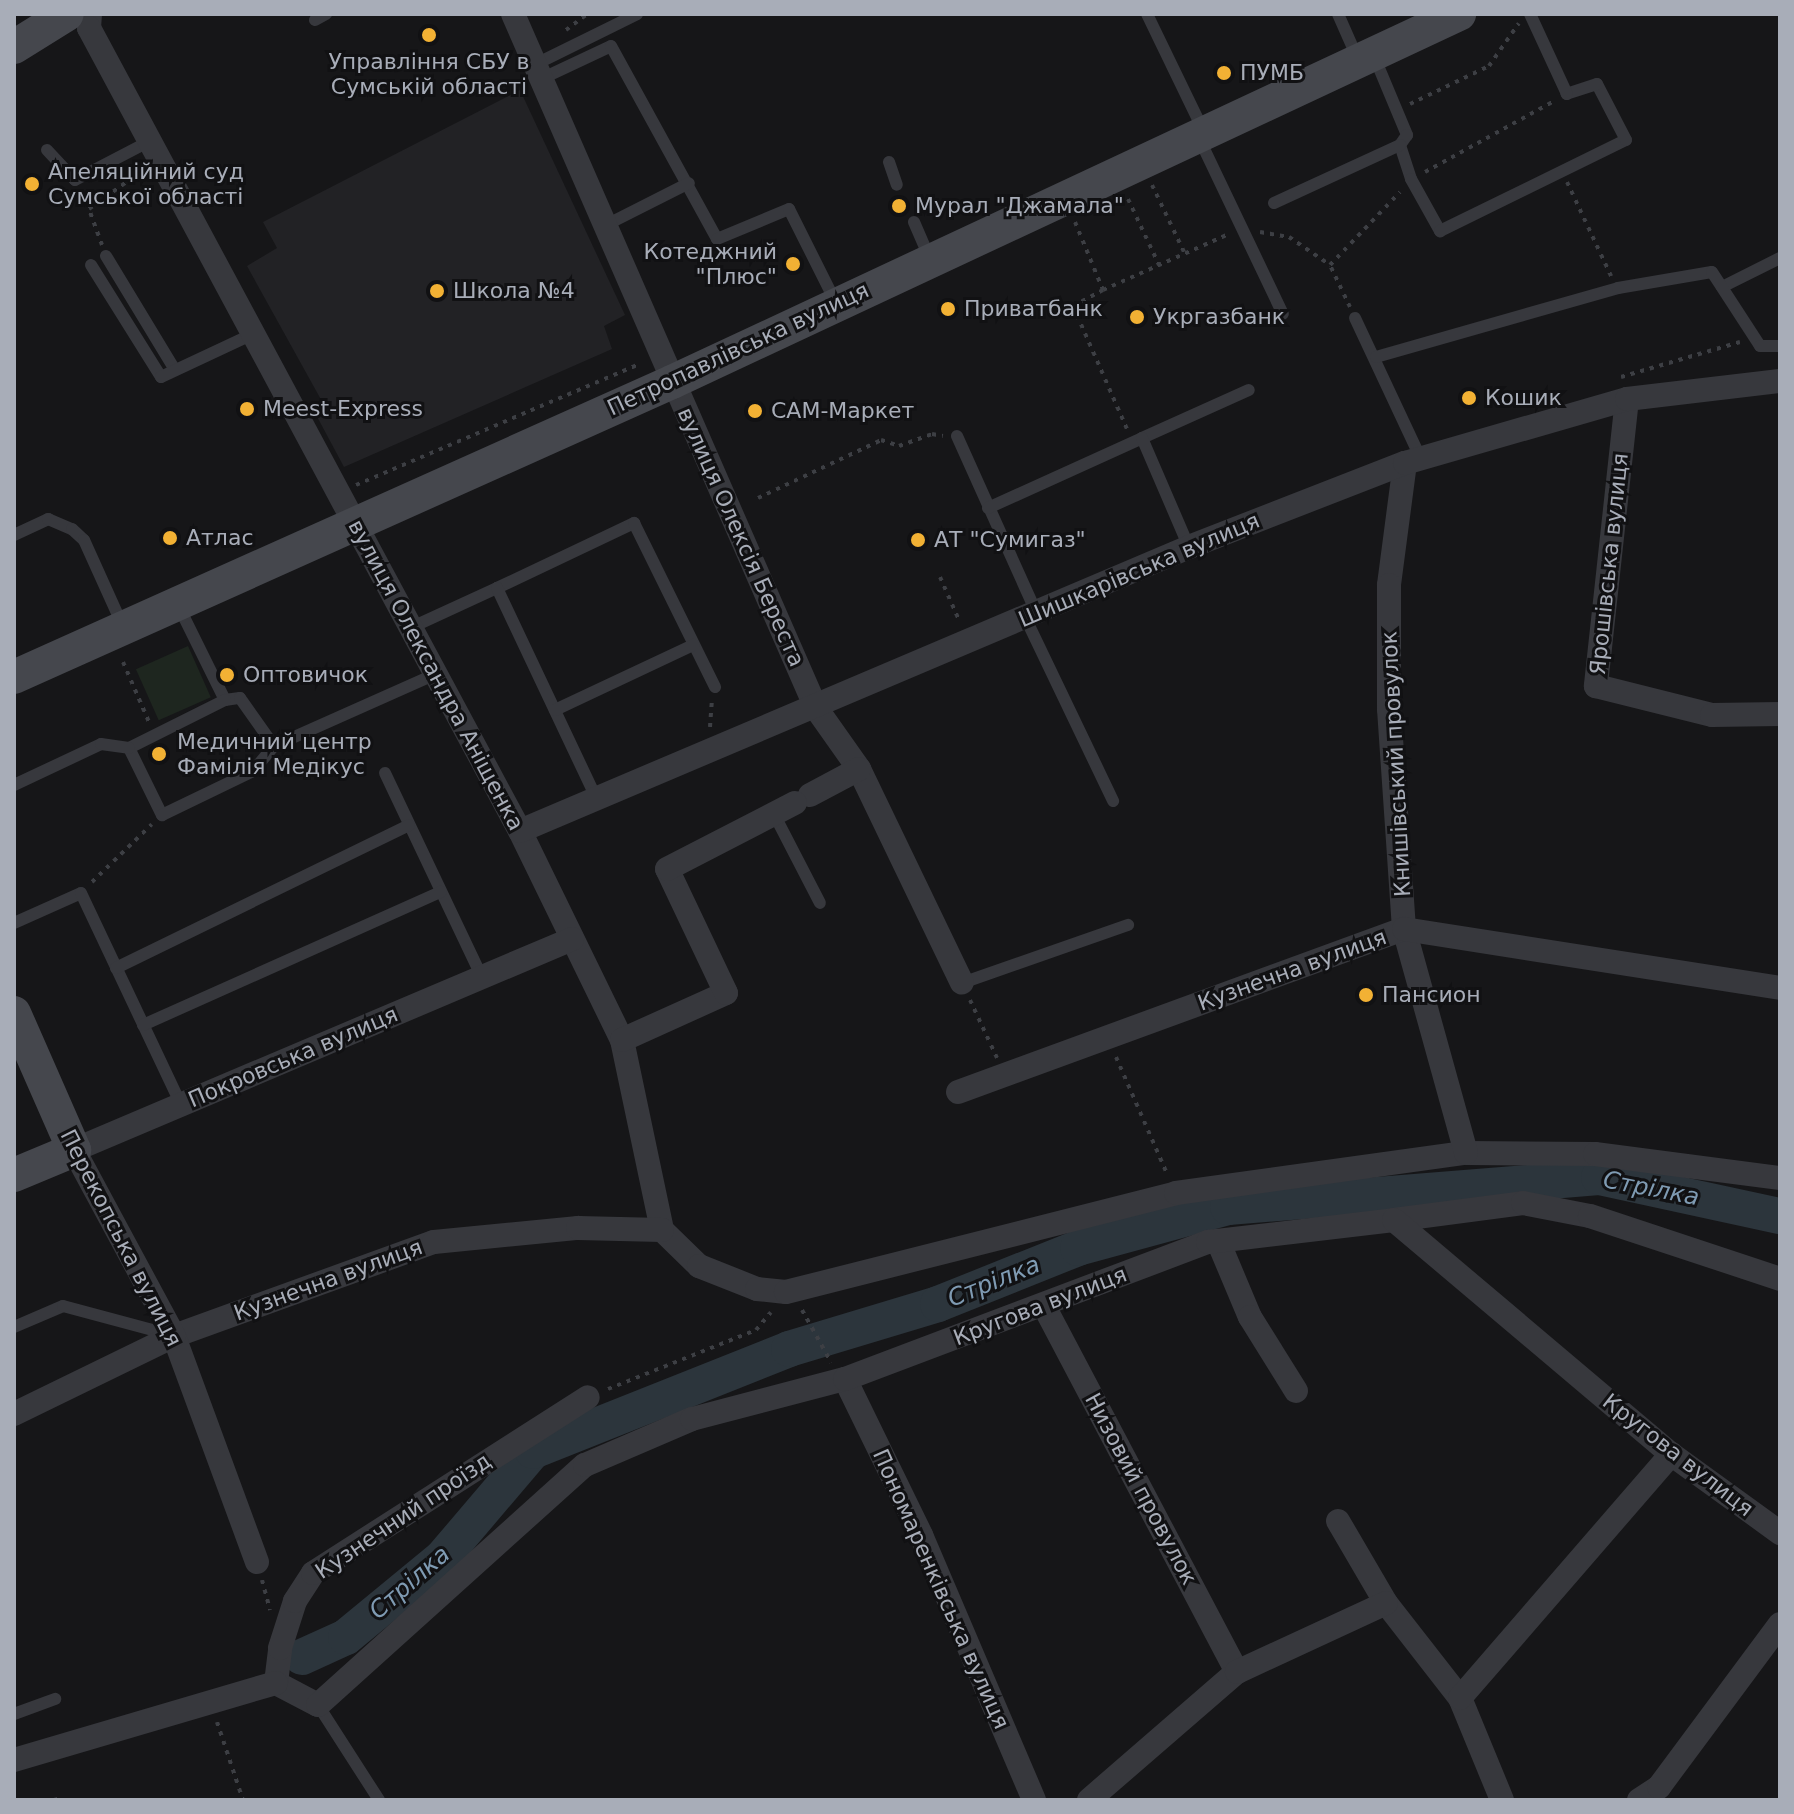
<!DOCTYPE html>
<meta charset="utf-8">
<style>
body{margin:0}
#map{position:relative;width:1794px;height:1814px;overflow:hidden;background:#161618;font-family:"DejaVu Sans",sans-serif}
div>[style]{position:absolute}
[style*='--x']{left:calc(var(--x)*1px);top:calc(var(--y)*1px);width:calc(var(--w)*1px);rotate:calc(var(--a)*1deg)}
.built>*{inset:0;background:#222225}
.green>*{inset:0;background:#1e261f;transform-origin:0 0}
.river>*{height:36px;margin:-18px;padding:0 18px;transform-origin:18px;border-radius:18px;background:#2c353c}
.path>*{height:4px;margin-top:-2px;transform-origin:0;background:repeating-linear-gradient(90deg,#3d3f44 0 4px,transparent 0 10px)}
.lane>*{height:12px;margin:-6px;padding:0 6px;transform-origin:6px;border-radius:6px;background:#37383d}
.street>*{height:24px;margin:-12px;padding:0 12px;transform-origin:12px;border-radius:12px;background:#37383d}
.secondary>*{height:34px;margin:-17px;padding:0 17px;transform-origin:17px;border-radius:17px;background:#45474d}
.dots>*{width:22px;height:22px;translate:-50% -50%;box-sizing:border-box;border:4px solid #111113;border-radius:50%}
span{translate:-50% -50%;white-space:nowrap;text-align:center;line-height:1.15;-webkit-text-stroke:6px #111113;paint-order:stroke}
.poi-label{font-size:22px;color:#a8adb8}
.left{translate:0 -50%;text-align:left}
.right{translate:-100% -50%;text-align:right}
.street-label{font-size:22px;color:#a8adb8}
.water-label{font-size:24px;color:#7f9bb3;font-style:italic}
.frame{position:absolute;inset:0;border:16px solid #a8adb8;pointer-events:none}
</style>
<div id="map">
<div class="built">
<i style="clip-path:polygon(520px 90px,625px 315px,604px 326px,612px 349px,344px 467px,314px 411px,324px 405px,247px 266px,277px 248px,263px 222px)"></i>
</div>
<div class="green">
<i style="left:188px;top:646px;width:56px;height:57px;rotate:66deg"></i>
</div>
<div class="river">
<i style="--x:302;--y:1657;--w:48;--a:-24.4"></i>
<i style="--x:346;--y:1637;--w:124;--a:-39.5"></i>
<i style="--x:442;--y:1558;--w:140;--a:-49.6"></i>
<i style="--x:533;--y:1451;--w:276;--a:-21.7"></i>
<i style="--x:789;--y:1349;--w:156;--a:-16.8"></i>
<i style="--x:938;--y:1304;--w:151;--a:-21.8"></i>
<i style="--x:1078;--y:1248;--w:156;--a:-15.3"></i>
<i style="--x:1228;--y:1207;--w:372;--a:-4.6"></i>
<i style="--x:1599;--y:1177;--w:185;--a:12.2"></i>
</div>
<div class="path">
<i style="--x:566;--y:30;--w:26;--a:-37"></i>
<i style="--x:1410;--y:104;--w:88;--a:-25.7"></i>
<i style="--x:1489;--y:66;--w:52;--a:-55.1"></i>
<i style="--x:1425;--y:172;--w:147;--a:-28.8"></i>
<i style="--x:1567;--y:182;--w:104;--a:64.9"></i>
<i style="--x:1152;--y:185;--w:76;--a:64.4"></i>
<i style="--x:1128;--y:199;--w:73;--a:64.8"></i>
<i style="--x:1075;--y:222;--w:74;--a:67.6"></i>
<i style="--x:1103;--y:290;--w:34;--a:152"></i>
<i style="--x:1073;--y:306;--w:134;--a:66.3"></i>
<i style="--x:1260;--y:232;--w:29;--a:10"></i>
<i style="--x:1289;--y:237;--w:50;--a:34.3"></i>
<i style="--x:102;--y:245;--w:38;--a:-110"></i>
<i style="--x:89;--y:209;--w:57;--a:-35.7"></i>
<i style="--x:135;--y:176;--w:12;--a:-99"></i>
<i style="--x:1103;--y:290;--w:138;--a:-24"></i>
<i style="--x:1350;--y:307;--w:47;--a:-115.5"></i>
<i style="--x:1330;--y:265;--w:101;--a:-46.2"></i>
<i style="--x:1621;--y:377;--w:124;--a:-16.4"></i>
<i style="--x:356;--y:485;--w:306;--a:-23.1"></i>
<i style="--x:758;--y:498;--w:136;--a:-25.2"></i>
<i style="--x:881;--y:440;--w:19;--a:18"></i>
<i style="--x:899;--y:446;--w:35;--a:-20"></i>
<i style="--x:932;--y:434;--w:11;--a:10"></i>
<i style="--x:940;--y:577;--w:47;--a:66.2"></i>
<i style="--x:123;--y:662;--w:65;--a:66.6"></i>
<i style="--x:710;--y:727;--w:26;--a:-86"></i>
<i style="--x:92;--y:882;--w:83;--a:-44"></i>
<i style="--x:970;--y:1000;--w:64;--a:65"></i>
<i style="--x:1116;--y:1057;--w:128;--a:66.4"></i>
<i style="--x:802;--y:1310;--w:60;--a:60.9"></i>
<i style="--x:608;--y:1389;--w:159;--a:-21.7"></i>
<i style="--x:756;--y:1330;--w:23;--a:-50"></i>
<i style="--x:262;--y:1580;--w:31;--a:75"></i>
<i style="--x:217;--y:1722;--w:82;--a:71.6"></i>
<i style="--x:54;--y:1800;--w:4;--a:-14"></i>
</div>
<div class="lane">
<i style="--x:1147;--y:14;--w:129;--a:64.2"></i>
<i style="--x:1338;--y:14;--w:47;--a:66.2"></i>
<i style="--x:315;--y:20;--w:13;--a:-29"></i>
<i style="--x:1374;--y:56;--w:86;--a:67.3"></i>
<i style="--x:1407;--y:135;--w:12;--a:125"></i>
<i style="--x:1400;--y:145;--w:36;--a:72"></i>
<i style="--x:1411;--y:179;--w:60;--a:60.9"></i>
<i style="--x:1440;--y:231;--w:207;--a:-26.1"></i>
<i style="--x:1626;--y:140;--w:63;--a:-117.4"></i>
<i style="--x:1597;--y:84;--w:32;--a:162"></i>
<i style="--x:1567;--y:94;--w:88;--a:-114.8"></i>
<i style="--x:534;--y:65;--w:115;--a:-26.3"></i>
<i style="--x:541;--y:79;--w:77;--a:-25.2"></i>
<i style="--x:611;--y:46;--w:220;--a:61.2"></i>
<i style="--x:717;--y:239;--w:78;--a:-22.6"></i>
<i style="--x:789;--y:209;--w:105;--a:63.4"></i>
<i style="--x:1198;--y:136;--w:197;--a:64.5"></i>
<i style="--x:47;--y:150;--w:41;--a:47"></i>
<i style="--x:75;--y:180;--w:85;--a:-27.5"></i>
<i style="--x:889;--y:162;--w:24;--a:71"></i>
<i style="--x:1274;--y:203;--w:139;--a:-24.7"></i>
<i style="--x:914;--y:222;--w:40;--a:66.6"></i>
<i style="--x:604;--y:226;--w:95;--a:-26.8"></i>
<i style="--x:106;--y:256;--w:133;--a:58.8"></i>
<i style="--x:91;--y:265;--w:132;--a:58"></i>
<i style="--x:161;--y:377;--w:102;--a:-25.1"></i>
<i style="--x:1722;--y:287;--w:65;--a:-26.6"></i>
<i style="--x:1355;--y:318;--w:153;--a:64.9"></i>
<i style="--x:1376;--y:357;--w:252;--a:-15.9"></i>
<i style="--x:1618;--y:288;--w:95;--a:-9.7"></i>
<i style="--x:1712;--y:272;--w:88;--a:57"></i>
<i style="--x:1760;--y:346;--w:20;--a:0"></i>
<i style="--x:957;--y:436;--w:193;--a:65.8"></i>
<i style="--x:1142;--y:438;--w:117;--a:-24.2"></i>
<i style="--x:988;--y:508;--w:169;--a:-24.4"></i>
<i style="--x:1142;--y:438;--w:119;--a:66.7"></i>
<i style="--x:14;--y:535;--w:38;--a:-25"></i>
<i style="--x:48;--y:519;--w:26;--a:23"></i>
<i style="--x:72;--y:529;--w:16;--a:43"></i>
<i style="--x:84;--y:540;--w:92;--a:65.7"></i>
<i style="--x:497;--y:588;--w:152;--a:-25.4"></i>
<i style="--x:634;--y:523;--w:183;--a:63.7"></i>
<i style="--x:178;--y:605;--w:106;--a:63.7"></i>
<i style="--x:225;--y:700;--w:15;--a:-8"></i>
<i style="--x:240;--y:698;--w:59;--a:54.7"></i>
<i style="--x:274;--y:746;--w:177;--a:-24"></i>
<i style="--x:1025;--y:617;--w:204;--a:64.4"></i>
<i style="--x:410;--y:628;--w:96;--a:-24.7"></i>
<i style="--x:497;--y:588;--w:234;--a:64.7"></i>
<i style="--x:225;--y:700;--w:107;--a:153.4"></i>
<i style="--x:129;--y:748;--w:75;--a:63.8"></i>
<i style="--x:162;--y:815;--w:101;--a:-25.8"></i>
<i style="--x:253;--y:771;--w:33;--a:-50"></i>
<i style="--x:555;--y:710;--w:153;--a:-25.2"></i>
<i style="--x:385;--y:773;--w:226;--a:64.6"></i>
<i style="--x:14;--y:785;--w:96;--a:-25.2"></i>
<i style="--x:101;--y:744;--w:28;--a:8"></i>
<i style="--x:774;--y:814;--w:100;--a:62.7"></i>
<i style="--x:14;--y:923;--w:73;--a:-24.1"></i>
<i style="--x:81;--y:893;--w:234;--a:64.7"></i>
<i style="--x:116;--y:968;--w:326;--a:-26"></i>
<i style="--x:962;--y:983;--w:176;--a:-19.3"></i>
<i style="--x:143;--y:1025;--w:326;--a:-24.1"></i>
<i style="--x:14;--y:1327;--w:53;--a:-23.2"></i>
<i style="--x:63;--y:1306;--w:112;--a:15"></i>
<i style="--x:318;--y:1705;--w:113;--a:57.3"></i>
<i style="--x:14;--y:1714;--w:44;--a:-20.1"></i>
</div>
<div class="street">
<i style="--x:90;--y:14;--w:14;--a:94"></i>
<i style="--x:89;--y:28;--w:911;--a:61.78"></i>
<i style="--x:520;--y:831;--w:233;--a:64"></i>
<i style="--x:622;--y:1040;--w:194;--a:78.1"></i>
<i style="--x:662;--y:1230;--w:52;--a:44.2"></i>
<i style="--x:699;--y:1266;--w:62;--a:21.6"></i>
<i style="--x:757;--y:1289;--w:29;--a:6"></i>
<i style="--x:786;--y:1292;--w:402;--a:-14.2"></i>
<i style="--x:1176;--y:1193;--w:293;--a:-7.9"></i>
<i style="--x:1466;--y:1153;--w:129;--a:0.4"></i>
<i style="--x:1595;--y:1154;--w:187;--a:7.4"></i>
<i style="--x:513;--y:14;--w:757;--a:66.41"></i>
<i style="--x:816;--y:708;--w:75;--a:54.8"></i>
<i style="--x:859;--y:769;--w:237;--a:64.3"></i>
<i style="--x:1627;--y:399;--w:289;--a:96.2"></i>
<i style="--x:1596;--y:686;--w:120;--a:14"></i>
<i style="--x:1712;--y:715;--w:68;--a:-0.8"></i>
<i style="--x:1405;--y:463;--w:123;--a:97.5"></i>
<i style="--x:1389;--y:585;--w:124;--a:90"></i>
<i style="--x:1389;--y:709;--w:221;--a:86.1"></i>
<i style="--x:1404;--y:929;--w:232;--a:74.5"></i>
<i style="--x:810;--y:795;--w:55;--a:-28"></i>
<i style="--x:520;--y:831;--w:727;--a:-23"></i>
<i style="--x:1189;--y:547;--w:232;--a:-21.3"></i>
<i style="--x:1405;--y:463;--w:231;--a:-16.1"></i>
<i style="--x:1627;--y:399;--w:154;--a:-6.7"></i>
<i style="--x:622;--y:1040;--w:114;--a:-24.3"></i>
<i style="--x:726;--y:993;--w:137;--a:-115.4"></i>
<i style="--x:667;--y:869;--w:144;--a:-27.3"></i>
<i style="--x:958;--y:1092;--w:475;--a:-20.1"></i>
<i style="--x:1404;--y:929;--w:381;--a:8.9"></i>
<i style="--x:1394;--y:1220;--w:130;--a:-7.5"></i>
<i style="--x:1523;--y:1203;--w:68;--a:11"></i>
<i style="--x:1590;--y:1216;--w:200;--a:18.3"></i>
<i style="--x:1218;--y:1241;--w:82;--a:67.2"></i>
<i style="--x:1250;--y:1317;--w:87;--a:58.1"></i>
<i style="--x:1044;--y:1306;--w:414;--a:62.2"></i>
<i style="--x:845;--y:1379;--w:174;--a:64"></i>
<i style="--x:921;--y:1535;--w:288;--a:66.9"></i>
<i style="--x:14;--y:1414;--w:178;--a:-26"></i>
<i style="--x:174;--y:1336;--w:276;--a:-19.9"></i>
<i style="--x:434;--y:1242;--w:145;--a:-5.6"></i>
<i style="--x:578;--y:1228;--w:84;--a:1.4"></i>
<i style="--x:1338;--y:1521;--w:95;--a:59.7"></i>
<i style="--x:1386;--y:1603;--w:120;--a:52.1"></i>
<i style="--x:1460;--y:1698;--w:110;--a:67.6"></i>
<i style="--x:257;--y:1562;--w:241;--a:-110.2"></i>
<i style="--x:174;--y:1336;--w:211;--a:-118.3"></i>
<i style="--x:74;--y:1150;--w:541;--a:-22.96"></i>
<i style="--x:276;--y:1683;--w:47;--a:27.6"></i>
<i style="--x:318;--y:1705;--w:359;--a:-42"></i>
<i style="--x:585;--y:1465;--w:116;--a:-23.3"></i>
<i style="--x:692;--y:1419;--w:158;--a:-14.7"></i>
<i style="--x:845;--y:1379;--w:388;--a:-20.7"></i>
<i style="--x:1208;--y:1242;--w:187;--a:-6.7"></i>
<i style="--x:1394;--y:1220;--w:363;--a:40.2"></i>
<i style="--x:1671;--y:1454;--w:135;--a:35.9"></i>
<i style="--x:276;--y:1683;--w:35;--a:-83"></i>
<i style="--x:280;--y:1648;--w:49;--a:-72.3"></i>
<i style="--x:295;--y:1601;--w:33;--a:-57"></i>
<i style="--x:313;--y:1573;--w:326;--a:-32.6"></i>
<i style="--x:1460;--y:1698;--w:323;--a:-49.1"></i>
<i style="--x:14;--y:1760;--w:273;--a:-16.4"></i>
<i style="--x:1089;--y:1800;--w:196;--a:-40.9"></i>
<i style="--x:1237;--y:1672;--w:164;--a:-24.8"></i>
<i style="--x:1639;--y:1800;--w:24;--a:-33"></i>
<i style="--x:1659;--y:1787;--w:203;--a:-53.4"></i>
</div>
<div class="secondary">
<i style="--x:14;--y:47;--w:62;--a:-31.9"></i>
<i style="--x:14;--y:677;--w:721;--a:-24.15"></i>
<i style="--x:672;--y:382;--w:869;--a:-25.06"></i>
<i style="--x:14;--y:1013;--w:150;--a:66.3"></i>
<i style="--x:74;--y:1150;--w:65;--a:157.4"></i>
</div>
<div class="dots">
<i style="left:429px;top:35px;background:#f2b134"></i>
<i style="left:1224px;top:73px;background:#f2b134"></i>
<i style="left:32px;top:184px;background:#f2b134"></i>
<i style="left:899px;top:206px;background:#f2b134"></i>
<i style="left:793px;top:264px;background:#f2b134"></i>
<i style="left:437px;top:291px;background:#f2b134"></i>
<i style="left:948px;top:309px;background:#f2b134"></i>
<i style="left:1137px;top:317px;background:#f2b134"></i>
<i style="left:1469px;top:398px;background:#f2b134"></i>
<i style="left:247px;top:409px;background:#f2b134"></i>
<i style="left:755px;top:411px;background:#f2b134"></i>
<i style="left:170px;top:538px;background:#f2b134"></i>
<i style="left:918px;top:540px;background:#f2b134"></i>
<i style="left:227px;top:675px;background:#f2b134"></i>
<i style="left:159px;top:754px;background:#f2b134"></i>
<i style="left:1366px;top:995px;background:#f2b134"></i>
</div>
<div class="poi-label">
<span style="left:429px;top:74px">Управління СБУ в<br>Сумській області</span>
<span class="left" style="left:1240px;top:73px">ПУМБ</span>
<span class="left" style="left:48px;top:184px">Апеляційний суд<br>Сумської області</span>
<span class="left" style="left:915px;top:206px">Мурал "Джамала"</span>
<span class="right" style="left:777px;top:264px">Котеджний<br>"Плюс"</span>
<span class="left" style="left:453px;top:291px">Школа №4</span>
<span class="left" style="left:964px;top:309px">Приватбанк</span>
<span class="left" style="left:1153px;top:317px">Укргазбанк</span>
<span class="left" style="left:1485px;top:398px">Кошик</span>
<span class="left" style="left:263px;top:409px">Meest-Express</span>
<span class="left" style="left:771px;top:411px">САМ-Маркет</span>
<span class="left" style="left:186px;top:538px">Атлас</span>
<span class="left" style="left:934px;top:540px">АТ "Сумигаз"</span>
<span class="left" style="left:243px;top:675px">Оптовичок</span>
<span class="left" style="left:177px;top:754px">Медичний центр<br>Фамілія Медікус</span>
<span class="left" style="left:1382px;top:995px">Пансион</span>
</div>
<div class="street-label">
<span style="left:738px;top:349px;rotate:-25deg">Петропавлівська вулиця</span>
<span style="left:741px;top:537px;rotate:66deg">вулиця Олексія Береста</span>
<span style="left:1609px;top:564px;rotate:-84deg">Ярошівська вулиця</span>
<span style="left:1139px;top:570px;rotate:-23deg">Шишкарівська вулиця</span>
<span style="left:436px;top:675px;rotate:62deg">вулиця Олександра Аніщенка</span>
<span style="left:1396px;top:764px;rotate:-93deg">Книшівський провулок</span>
<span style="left:1292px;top:970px;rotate:-20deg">Кузнечна вулиця</span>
<span style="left:293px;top:1057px;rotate:-23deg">Покровська вулиця</span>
<span style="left:121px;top:1238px;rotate:63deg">Перекопська вулиця</span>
<span style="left:328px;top:1280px;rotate:-20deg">Кузнечна вулиця</span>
<span style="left:1040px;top:1306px;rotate:-21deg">Кругова вулиця</span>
<span style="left:1678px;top:1455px;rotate:38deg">Кругова вулиця</span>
<span style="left:1141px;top:1489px;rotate:62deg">Низовий провулок</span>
<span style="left:403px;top:1516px;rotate:-34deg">Кузнечний проїзд</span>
<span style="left:941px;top:1589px;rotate:66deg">Пономаренківська вулиця</span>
</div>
<div class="water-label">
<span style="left:1651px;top:1189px;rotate:11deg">Стрілка</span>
<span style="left:994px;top:1282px;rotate:-22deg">Стрілка</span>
<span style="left:410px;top:1583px;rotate:-41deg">Стрілка</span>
</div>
<div class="frame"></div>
</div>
